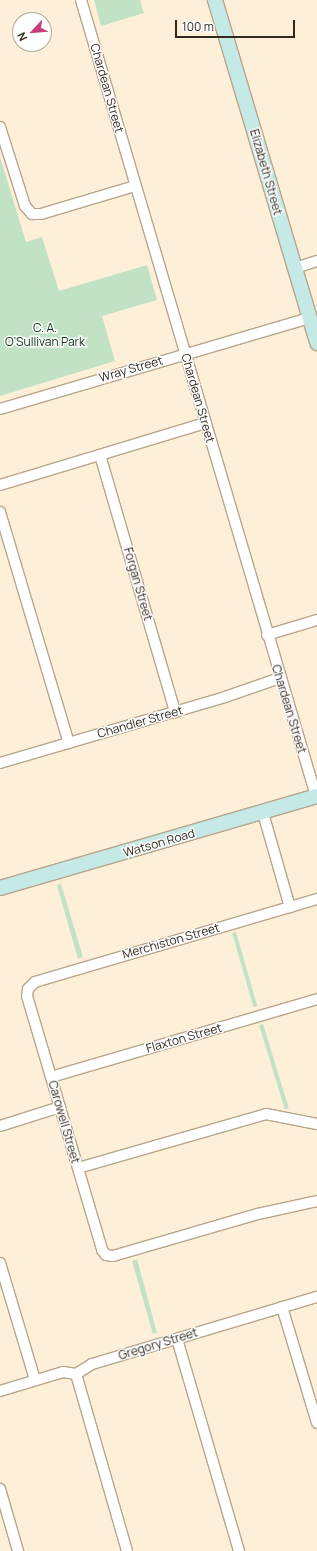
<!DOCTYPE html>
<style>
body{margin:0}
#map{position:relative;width:317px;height:1551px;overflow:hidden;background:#feefd8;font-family:Manrope,sans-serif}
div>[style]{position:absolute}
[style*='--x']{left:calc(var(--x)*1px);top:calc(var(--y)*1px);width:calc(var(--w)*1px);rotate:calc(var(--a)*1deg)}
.green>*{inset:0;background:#c1e2c4;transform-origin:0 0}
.roads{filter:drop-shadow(1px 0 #b8a58b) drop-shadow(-1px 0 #b8a58b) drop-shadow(0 1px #b8a58b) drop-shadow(0 -1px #b8a58b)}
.street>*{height:10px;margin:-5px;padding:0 5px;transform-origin:5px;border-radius:5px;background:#fff}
.secondary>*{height:14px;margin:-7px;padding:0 7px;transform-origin:7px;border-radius:7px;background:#c4e9e6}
span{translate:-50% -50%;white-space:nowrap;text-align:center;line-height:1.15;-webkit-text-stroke:3px #fefefe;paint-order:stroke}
.street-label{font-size:12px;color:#30291e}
.park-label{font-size:12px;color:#0c3215}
.north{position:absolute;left:12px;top:12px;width:40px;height:40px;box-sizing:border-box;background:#fefefe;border:1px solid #aca9a4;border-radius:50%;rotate:244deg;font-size:11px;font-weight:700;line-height:16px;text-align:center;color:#30291e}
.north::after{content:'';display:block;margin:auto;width:14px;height:18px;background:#c63d7a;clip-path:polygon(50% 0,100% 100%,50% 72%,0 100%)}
.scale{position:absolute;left:175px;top:20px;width:120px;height:18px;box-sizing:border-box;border:2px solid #30291e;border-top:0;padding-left:5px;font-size:12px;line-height:14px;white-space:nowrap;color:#30291e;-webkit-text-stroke:3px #fefefe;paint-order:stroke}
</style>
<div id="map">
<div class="green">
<i style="clip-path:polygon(94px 0,140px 0,144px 13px,101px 26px)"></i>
<i style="clip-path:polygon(0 157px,26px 242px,42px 237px,59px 291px,147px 265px,157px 300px,102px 316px,115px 361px,0 396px)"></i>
<i style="clip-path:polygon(61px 884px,83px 957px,78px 959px,57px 885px)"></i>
<i style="left:236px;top:932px;width:77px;height:4px;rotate:74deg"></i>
<i style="left:263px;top:1024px;width:88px;height:4px;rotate:73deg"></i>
<i style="clip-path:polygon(137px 1259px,157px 1333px,153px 1334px,132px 1261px)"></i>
</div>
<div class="roads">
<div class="street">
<i style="--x:81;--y:0;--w:830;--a:73.55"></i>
<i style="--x:0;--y:127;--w:83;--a:72.4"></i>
<i style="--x:25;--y:206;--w:11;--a:49"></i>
<i style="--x:32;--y:214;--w:9;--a:0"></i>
<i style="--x:41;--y:214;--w:98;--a:-16.6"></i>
<i style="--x:295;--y:268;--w:23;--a:-18"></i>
<i style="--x:0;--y:409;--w:322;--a:-16.4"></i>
<i style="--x:100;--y:455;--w:268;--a:73.7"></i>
<i style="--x:0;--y:485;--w:215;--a:-16.8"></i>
<i style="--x:0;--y:512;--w:241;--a:73.4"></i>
<i style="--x:267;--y:635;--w:52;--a:-16.7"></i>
<i style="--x:0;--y:763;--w:234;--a:-16.3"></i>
<i style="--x:225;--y:697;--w:58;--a:-19.1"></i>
<i style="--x:263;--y:813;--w:98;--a:74"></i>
<i style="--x:317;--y:899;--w:294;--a:163.6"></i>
<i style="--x:35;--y:982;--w:10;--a:135"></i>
<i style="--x:28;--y:989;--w:7;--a:98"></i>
<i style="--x:27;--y:996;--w:265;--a:73.5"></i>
<i style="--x:102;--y:1250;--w:6;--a:51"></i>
<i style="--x:106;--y:1255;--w:7;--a:8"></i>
<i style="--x:113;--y:1256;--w:151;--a:-16.2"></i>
<i style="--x:258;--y:1214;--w:60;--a:-12.4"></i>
<i style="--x:51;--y:1077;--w:277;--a:-16.3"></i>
<i style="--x:0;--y:1126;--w:63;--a:-17.6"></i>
<i style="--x:78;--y:1168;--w:196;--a:-16"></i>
<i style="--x:266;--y:1114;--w:52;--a:11.1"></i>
<i style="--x:0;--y:1263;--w:122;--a:73.3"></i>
<i style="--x:282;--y:1307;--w:121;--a:73.2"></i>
<i style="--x:177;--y:1339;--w:221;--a:73.7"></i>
<i style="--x:76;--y:1374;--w:184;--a:73.9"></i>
<i style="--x:0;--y:1391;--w:66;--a:-16.8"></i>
<i style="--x:63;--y:1372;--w:13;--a:9"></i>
<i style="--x:76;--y:1374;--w:19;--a:-32"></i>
<i style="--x:92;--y:1364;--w:235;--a:-16.6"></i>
<i style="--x:0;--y:1489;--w:65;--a:73.8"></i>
</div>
<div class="secondary">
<i style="--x:215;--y:0;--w:358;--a:73.4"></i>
<i style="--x:0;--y:888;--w:330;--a:-16.2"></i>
</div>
</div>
<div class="street-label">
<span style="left:107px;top:88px;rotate:74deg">Chardean Street</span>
<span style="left:266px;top:172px;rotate:74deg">Elizabeth Street</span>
<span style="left:131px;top:369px;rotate:-16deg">Wray Street</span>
<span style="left:198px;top:398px;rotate:74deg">Chardean Street</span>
<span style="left:138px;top:584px;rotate:74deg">Forgan Street</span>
<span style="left:289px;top:709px;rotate:73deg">Chardean Street</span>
<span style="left:140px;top:722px;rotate:-16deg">Chandler Street</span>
<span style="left:159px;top:843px;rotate:-16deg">Watson Road</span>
<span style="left:171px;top:941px;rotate:-16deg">Merchiston Street</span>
<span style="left:184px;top:1038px;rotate:-16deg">Flaxton Street</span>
<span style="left:64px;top:1122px;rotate:74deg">Carowell Street</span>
<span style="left:158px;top:1344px;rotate:-17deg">Gregory Street</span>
</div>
<div class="park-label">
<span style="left:45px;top:335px">C. A.<br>O'Sullivan Park</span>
</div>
<div class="north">N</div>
<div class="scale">100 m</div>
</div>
